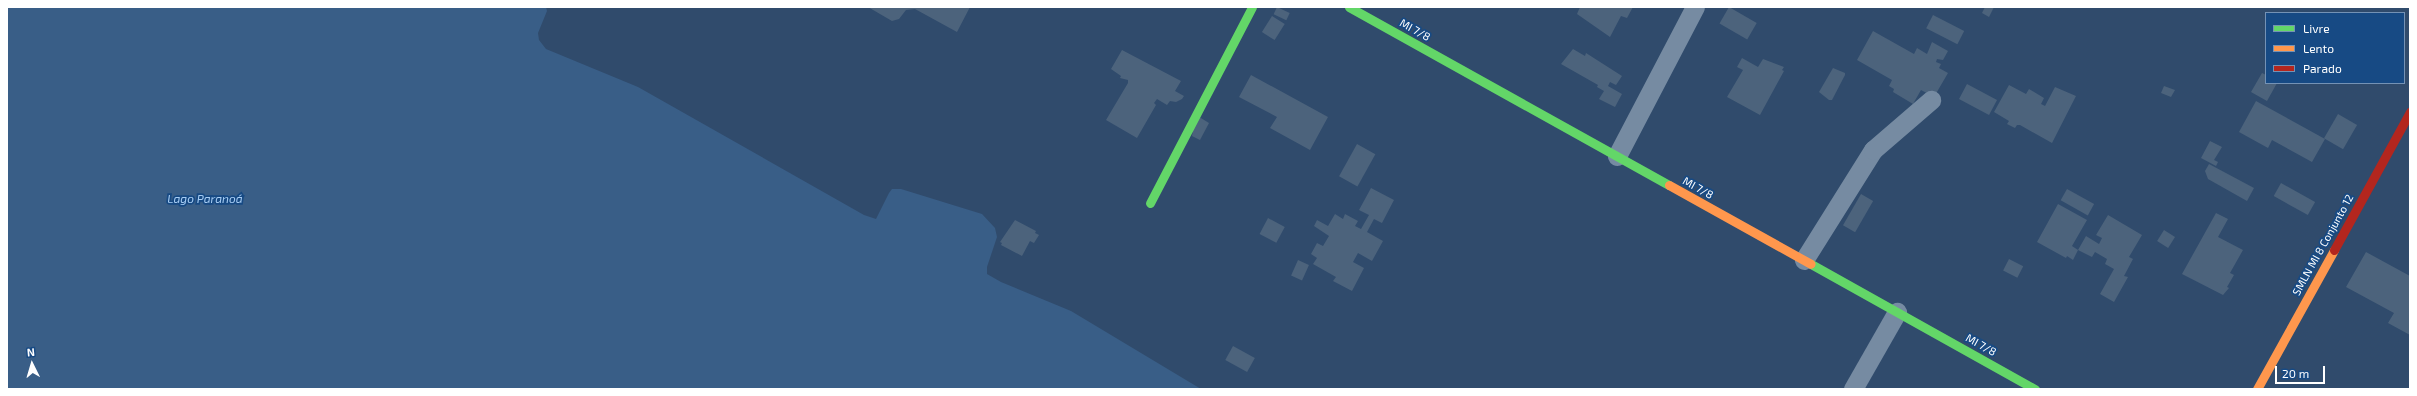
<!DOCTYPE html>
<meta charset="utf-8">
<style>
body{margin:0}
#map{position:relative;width:2417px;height:396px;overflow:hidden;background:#304b6c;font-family:"Exo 2",sans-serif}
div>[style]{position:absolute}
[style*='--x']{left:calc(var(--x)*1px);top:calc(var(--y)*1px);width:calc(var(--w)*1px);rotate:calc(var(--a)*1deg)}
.water>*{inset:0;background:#395e87}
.building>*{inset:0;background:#4c637c;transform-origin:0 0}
.street>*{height:19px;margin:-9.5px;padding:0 9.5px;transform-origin:9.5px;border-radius:9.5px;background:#768ba2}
.fast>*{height:9px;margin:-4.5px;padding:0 4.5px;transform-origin:4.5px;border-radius:4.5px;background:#63d668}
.slow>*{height:9px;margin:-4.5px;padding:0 4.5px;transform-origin:4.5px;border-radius:4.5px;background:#ff974d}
.jam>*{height:9px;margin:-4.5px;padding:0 4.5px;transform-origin:4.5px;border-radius:4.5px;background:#b3261e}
span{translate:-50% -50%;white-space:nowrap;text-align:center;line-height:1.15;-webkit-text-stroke:3.5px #174a84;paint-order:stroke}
.street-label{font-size:11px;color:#fff}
.water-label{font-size:12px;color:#a7cdf4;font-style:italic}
.frame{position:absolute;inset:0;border:8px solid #fff;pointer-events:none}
.legend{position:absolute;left:2265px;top:12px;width:140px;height:72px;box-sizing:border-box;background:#174a84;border:1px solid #7492b5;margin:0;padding:5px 7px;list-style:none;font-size:12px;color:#fff}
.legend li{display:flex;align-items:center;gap:8px;height:20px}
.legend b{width:20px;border:1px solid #7492b5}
.north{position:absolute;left:12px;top:344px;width:40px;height:40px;-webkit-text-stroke:3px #174a84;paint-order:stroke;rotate:355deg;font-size:11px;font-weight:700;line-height:16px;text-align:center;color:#fff}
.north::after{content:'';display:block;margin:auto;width:14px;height:18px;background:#fff;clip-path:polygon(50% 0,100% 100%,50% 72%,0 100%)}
.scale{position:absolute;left:2275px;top:366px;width:50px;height:18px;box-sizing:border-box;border:2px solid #fff;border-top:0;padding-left:5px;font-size:12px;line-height:14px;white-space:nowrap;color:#fff;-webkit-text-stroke:3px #174a84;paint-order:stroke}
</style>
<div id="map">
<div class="water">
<i style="clip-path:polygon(7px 7px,546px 7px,547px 11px,538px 33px,539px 40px,546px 49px,638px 87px,864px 215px,876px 219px,889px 193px,892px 189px,901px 189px,982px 214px,995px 228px,997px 237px,987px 267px,987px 274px,1001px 282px,1071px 311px,1201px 389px,7px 389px)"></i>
</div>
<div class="building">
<i style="clip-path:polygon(868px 7px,970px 7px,957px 32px,915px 9px,906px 10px,899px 19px,892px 21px)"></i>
<i style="left:1277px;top:7px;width:14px;height:8px;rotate:25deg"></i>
<i style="clip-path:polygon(1580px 7px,1633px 7px,1627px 18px,1621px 16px,1610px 37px,1577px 14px)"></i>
<i style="left:1729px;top:7px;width:32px;height:19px;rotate:30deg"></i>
<i style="clip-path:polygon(1985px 7px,1994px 7px,1989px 17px,1982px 13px)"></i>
<i style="left:1933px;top:15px;width:35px;height:15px;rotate:27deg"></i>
<i style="left:1272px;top:16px;width:15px;height:19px;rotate:32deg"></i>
<i style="clip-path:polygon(1873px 31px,1914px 54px,1917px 48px,1927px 54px,1932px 42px,1948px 51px,1943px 60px,1937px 59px,1936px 62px,1941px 64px,1939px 68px,1948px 73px,1934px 97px,1921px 90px,1913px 104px,1893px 92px,1894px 89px,1889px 86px,1892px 80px,1857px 60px)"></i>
<i style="clip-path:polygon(1573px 49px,1585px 56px,1586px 53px,1622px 76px,1616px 85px,1610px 82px,1608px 86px,1622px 94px,1615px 107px,1599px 99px,1604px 91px,1597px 87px,1598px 85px,1561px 64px)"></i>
<i style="clip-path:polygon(1122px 50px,1181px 81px,1175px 91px,1184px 96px,1182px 99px,1176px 102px,1170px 101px,1167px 105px,1157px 99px,1154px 103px,1156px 105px,1137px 138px,1106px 120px,1128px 83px,1128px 80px,1120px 78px,1121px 76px,1111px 69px)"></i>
<i style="clip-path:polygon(1742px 58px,1758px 67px,1763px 59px,1784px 67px,1782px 70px,1784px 71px,1760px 115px,1727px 97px,1743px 70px,1737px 67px)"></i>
<i style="clip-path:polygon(1833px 68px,1845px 73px,1845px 75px,1832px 100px,1829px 100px,1819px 92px)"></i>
<i style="clip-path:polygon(2262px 73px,2266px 75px,2266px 83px,2277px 83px,2267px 101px,2251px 92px)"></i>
<i style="clip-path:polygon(1251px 75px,1328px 117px,1310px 150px,1270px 128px,1277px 117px,1239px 97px)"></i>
<i style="left:1967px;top:84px;width:34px;height:17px;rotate:28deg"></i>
<i style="clip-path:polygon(2009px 85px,2026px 94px,2029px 89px,2044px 98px,2041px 104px,2045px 106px,2055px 87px,2076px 96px,2052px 143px,2020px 125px,2017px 125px,2015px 128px,2007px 124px,2009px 121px,1994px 112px)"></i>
<i style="clip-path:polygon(2164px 86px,2175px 90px,2171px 97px,2161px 93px)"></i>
<i style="clip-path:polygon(2256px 101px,2325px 139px,2312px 162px,2272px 140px,2268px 148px,2239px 132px)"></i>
<i style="left:2338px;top:114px;width:22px;height:28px;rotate:30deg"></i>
<i style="clip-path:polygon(1196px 115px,1209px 123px,1200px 140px,1192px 136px)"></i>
<i style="clip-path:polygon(2210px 141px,2222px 147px,2214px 160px,2218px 162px,2216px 166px,2201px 158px)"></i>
<i style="left:1357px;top:144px;width:21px;height:37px;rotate:29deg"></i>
<i style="clip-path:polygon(2209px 164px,2254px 188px,2247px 201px,2208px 179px,2205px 171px)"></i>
<i style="left:2281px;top:183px;width:39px;height:15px;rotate:29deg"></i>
<i style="clip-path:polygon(1371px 188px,1394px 200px,1382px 223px,1374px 219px,1367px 232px,1383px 241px,1372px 261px,1358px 253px,1353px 262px,1364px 268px,1352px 291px,1333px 281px,1336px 277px,1313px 264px,1317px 258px,1311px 254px,1317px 243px,1323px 246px,1329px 236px,1314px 226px,1317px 220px,1328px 226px,1335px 214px,1343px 219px,1345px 214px,1358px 221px,1355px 226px,1361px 229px,1369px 215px,1359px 210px)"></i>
<i style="left:2067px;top:189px;width:31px;height:13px;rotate:29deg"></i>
<i style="left:1861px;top:194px;width:14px;height:36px;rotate:30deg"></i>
<i style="clip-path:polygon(2058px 204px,2087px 220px,2072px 246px,2078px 250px,2073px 260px,2067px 256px,2066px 258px,2037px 242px)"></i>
<i style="clip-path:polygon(2216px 213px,2228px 219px,2218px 237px,2243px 250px,2230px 273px,2234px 275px,2227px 287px,2229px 288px,2223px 295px,2182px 274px)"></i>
<i style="clip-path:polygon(2108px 215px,2142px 235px,2129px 257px,2133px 259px,2124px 276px,2128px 277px,2114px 302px,2100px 294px,2114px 269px,2105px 264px,2107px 259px,2095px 252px,2092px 257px,2078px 250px,2086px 236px,2099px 244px,2102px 238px,2096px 235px)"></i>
<i style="left:1268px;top:218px;width:19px;height:18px;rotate:28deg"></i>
<i style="clip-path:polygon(1015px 220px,1036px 231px,1035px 233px,1039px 235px,1034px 243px,1030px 241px,1022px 256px,1001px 245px,1002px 243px,1000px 242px)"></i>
<i style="left:2164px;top:230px;width:13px;height:13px;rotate:32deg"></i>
<i style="clip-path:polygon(2366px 252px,2410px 276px,2410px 335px,2388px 323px,2394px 313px,2346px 287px)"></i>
<i style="left:2009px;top:259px;width:16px;height:13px;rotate:27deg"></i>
<i style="left:1298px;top:260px;width:12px;height:17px;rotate:24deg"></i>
<i style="left:1233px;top:346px;width:25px;height:16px;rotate:29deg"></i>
</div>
<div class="street">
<i style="--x:1617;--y:156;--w:168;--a:-62.4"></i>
<i style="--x:1804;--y:260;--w:130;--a:-57.9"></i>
<i style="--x:1873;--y:150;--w:77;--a:-40.8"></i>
<i style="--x:1853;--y:389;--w:89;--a:-60.3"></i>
</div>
<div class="fast">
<i style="--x:1349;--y:7;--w:366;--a:29.1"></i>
<i style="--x:1150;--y:203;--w:221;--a:-62.5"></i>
<i style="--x:1811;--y:264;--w:257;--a:29.2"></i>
</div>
<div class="slow">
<i style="--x:1669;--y:185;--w:162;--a:29.1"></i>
<i style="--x:2257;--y:389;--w:159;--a:-61"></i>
</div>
<div class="jam">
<i style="--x:2334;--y:250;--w:158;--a:-61.2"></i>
</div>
<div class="street-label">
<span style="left:1415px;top:30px;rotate:29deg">MI 7/8</span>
<span style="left:1698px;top:188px;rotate:29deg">MI 7/8</span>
<span style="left:2323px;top:245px;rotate:-61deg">SMLN MI 8 Conjunto 12</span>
<span style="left:1981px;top:345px;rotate:29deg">MI 7/8</span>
</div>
<div class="water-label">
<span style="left:205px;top:199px">Lago Paranoá</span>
</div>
<div class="frame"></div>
<ul class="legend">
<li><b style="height:5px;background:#63d668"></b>Livre</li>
<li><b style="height:5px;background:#ff974d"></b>Lento</li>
<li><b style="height:5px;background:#b3261e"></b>Parado</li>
</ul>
<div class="north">N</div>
<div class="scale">20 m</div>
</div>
